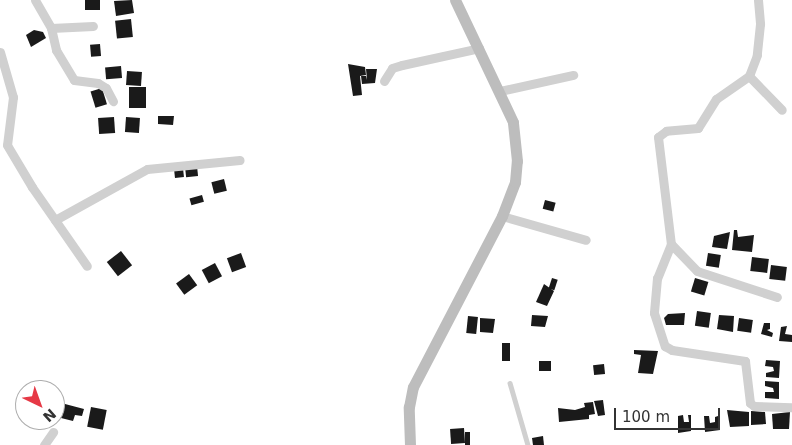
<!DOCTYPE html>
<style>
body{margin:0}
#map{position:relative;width:792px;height:445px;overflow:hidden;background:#fff;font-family:"DejaVu Sans",sans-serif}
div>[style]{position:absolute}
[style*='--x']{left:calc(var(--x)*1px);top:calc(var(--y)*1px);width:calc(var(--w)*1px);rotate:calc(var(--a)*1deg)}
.building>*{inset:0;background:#1a1a1a;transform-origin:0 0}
.lane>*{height:4.5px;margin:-2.25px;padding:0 2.25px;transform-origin:2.25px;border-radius:2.25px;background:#d0d0d0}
.street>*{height:9px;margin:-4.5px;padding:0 4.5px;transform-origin:4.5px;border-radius:4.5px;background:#d0d0d0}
.secondary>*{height:11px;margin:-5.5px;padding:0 5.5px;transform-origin:5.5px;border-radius:5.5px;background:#bdbdbd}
span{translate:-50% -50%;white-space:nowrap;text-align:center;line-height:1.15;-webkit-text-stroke:5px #fff;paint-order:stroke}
.north{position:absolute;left:15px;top:380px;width:50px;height:50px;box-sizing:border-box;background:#fff;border:1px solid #adadad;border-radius:50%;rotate:138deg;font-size:14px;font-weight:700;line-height:20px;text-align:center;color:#333}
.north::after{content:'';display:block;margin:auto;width:18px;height:22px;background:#e63946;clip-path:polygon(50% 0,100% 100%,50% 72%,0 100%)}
.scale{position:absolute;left:614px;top:408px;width:106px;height:22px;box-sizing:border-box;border:2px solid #333;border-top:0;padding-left:6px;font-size:15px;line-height:18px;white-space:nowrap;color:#333;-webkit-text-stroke:4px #fff;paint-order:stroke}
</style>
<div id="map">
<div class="building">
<i style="left:85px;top:0;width:15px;height:10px"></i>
<i style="clip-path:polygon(132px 0,134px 13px,116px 16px,114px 1px)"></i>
<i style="left:131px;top:19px;width:18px;height:16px;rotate:84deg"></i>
<i style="clip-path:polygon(34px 30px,43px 32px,46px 38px,31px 47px,26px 35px)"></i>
<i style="left:100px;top:44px;width:12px;height:10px;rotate:85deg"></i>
<i style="clip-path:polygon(348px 64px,365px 67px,366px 75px,360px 76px,362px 95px,353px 96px)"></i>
<i style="left:121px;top:66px;width:12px;height:16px;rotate:85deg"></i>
<i style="clip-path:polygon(366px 69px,377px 69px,375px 83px,362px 84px,361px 76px,366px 76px,367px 80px)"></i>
<i style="left:127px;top:71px;width:15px;height:14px;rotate:4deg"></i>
<i style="left:129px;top:87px;width:17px;height:21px"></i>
<i style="left:102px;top:88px;width:17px;height:12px;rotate:73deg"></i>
<i style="clip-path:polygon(158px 116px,174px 116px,173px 125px,158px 124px)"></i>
<i style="left:114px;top:117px;width:16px;height:16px;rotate:86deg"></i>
<i style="left:126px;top:117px;width:14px;height:15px;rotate:4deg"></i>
<i style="left:197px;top:166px;width:10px;height:12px;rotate:84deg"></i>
<i style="left:183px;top:168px;width:9px;height:9px;rotate:84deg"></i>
<i style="left:224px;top:179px;width:12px;height:13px;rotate:76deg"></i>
<i style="left:202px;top:195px;width:7px;height:13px;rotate:74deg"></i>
<i style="left:545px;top:200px;width:11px;height:9px;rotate:15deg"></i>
<i style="clip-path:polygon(734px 230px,737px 230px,738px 237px,754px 235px,752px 252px,732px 250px)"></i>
<i style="clip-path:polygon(730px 232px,727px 249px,712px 247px,714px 236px)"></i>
<i style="left:121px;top:251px;width:18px;height:18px;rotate:52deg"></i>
<i style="left:241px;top:253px;width:15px;height:15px;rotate:70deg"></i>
<i style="left:708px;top:253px;width:13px;height:13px;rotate:9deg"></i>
<i style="left:752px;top:257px;width:17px;height:14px;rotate:7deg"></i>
<i style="left:215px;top:263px;width:15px;height:15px;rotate:62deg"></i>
<i style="left:771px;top:265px;width:16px;height:14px;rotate:7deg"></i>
<i style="left:189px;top:274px;width:14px;height:16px;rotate:54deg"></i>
<i style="left:552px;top:278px;width:6px;height:11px;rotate:18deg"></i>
<i style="left:695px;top:278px;width:14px;height:14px;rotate:17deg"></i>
<i style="clip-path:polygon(544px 284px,554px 291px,547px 306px,536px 302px)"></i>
<i style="left:697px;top:311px;width:14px;height:15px;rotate:8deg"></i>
<i style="clip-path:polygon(685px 313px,684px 325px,666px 325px,664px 318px,668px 314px)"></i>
<i style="clip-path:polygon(532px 315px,548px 316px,545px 327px,531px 326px)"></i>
<i style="clip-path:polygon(719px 315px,734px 316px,733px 332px,717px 329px)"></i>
<i style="left:468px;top:316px;width:10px;height:17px;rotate:6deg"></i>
<i style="clip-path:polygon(480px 318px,495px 319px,493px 333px,480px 332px)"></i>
<i style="left:739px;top:318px;width:14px;height:13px;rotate:8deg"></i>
<i style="clip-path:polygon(764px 323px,770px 323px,770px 329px,767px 330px,773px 333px,772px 337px,761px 334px)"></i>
<i style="clip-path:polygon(787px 326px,785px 334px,792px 335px,792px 342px,779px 341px,781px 327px)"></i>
<i style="left:510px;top:343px;width:18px;height:8px;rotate:90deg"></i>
<i style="clip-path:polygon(634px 350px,658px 351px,653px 374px,638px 373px,641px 355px,634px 354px)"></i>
<i style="clip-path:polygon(766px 360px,780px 361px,779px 378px,766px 377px,766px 373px,774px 371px,773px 367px,765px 366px)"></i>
<i style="left:551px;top:361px;width:10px;height:12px;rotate:90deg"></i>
<i style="left:604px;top:364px;width:10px;height:11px;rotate:84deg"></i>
<i style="clip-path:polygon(765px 381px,779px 382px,779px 399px,765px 398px,765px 392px,774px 392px,773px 388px,765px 386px)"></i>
<i style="clip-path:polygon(603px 400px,605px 415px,598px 416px,594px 401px)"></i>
<i style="clip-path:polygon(593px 402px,595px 414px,589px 415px,589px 419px,559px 422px,558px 408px,575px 410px,585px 407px,584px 403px)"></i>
<i style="clip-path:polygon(65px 404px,84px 409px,82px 416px,75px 415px,73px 421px,57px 417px,59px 410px,63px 412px)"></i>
<i style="left:91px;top:407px;width:16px;height:20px;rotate:11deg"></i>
<i style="clip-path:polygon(727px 410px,749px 412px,749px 426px,730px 427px)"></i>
<i style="clip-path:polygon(751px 411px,765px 412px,766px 424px,751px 425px)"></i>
<i style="clip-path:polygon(790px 412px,789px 429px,773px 429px,772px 414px)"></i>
<i style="clip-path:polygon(683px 415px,684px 422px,689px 422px,688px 415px,691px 415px,691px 431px,678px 433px,678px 416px)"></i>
<i style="clip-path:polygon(704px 416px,709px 416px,710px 423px,715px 422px,715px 417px,718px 416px,720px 430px,705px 432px)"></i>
<i style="left:464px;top:428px;width:15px;height:14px;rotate:86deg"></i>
<i style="left:465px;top:432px;width:5px;height:13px"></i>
<i style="clip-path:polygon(543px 436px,544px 445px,533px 445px,532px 438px)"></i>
</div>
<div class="lane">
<i style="--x:510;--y:383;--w:65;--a:73.8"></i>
</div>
<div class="street">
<i style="--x:35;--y:0;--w:32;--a:60"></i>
<i style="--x:51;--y:28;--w:23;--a:77"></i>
<i style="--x:56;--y:50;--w:35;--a:59"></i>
<i style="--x:74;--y:80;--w:24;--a:7"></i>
<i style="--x:98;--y:83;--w:9;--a:32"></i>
<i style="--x:106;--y:88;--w:15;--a:62"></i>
<i style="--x:758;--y:0;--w:24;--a:85"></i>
<i style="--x:760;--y:24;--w:31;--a:96"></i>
<i style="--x:757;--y:55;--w:22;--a:111"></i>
<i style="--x:749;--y:76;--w:40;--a:145.1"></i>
<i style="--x:716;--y:99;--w:34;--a:122"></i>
<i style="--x:698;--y:128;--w:32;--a:175"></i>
<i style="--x:666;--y:131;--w:10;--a:143"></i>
<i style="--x:658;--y:137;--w:108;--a:83.1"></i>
<i style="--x:671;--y:244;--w:37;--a:112"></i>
<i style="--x:657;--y:278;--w:35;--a:95"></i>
<i style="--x:654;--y:313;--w:35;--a:72"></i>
<i style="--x:665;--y:346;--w:8;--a:30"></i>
<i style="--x:672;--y:350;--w:74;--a:8.6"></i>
<i style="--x:745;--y:361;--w:42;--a:83.2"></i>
<i style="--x:750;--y:403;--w:5;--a:37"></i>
<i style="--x:754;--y:406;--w:37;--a:2"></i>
<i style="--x:51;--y:28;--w:42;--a:-2.7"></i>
<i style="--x:0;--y:52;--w:47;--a:73.9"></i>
<i style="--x:13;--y:97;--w:48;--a:97.1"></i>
<i style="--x:7;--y:145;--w:49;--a:59.2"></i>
<i style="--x:32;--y:187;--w:96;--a:55.2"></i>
<i style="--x:749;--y:76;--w:47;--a:45.9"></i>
<i style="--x:384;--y:81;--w:15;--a:-58"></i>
<i style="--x:392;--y:68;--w:10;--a:-17"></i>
<i style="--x:402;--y:65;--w:79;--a:-12.4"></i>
<i style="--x:500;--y:91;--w:75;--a:-12.4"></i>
<i style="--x:502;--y:216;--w:87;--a:15.9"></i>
<i style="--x:55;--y:220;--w:105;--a:-29"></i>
<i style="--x:147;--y:169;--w:93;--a:-5.5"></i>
<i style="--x:671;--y:244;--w:37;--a:46"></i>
<i style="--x:697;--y:271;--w:84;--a:18"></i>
<i style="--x:44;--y:445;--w:16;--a:-55"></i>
</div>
<div class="secondary">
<i style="--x:410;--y:445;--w:38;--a:-92"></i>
<i style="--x:409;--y:407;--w:20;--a:-79"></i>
<i style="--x:413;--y:387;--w:193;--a:-62.5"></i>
<i style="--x:502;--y:216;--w:36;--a:-69"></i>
<i style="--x:515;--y:182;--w:21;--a:-85"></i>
<i style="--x:517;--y:161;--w:39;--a:-96"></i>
<i style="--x:513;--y:122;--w:135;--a:-115.4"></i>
</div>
<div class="north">N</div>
<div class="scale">100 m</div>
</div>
